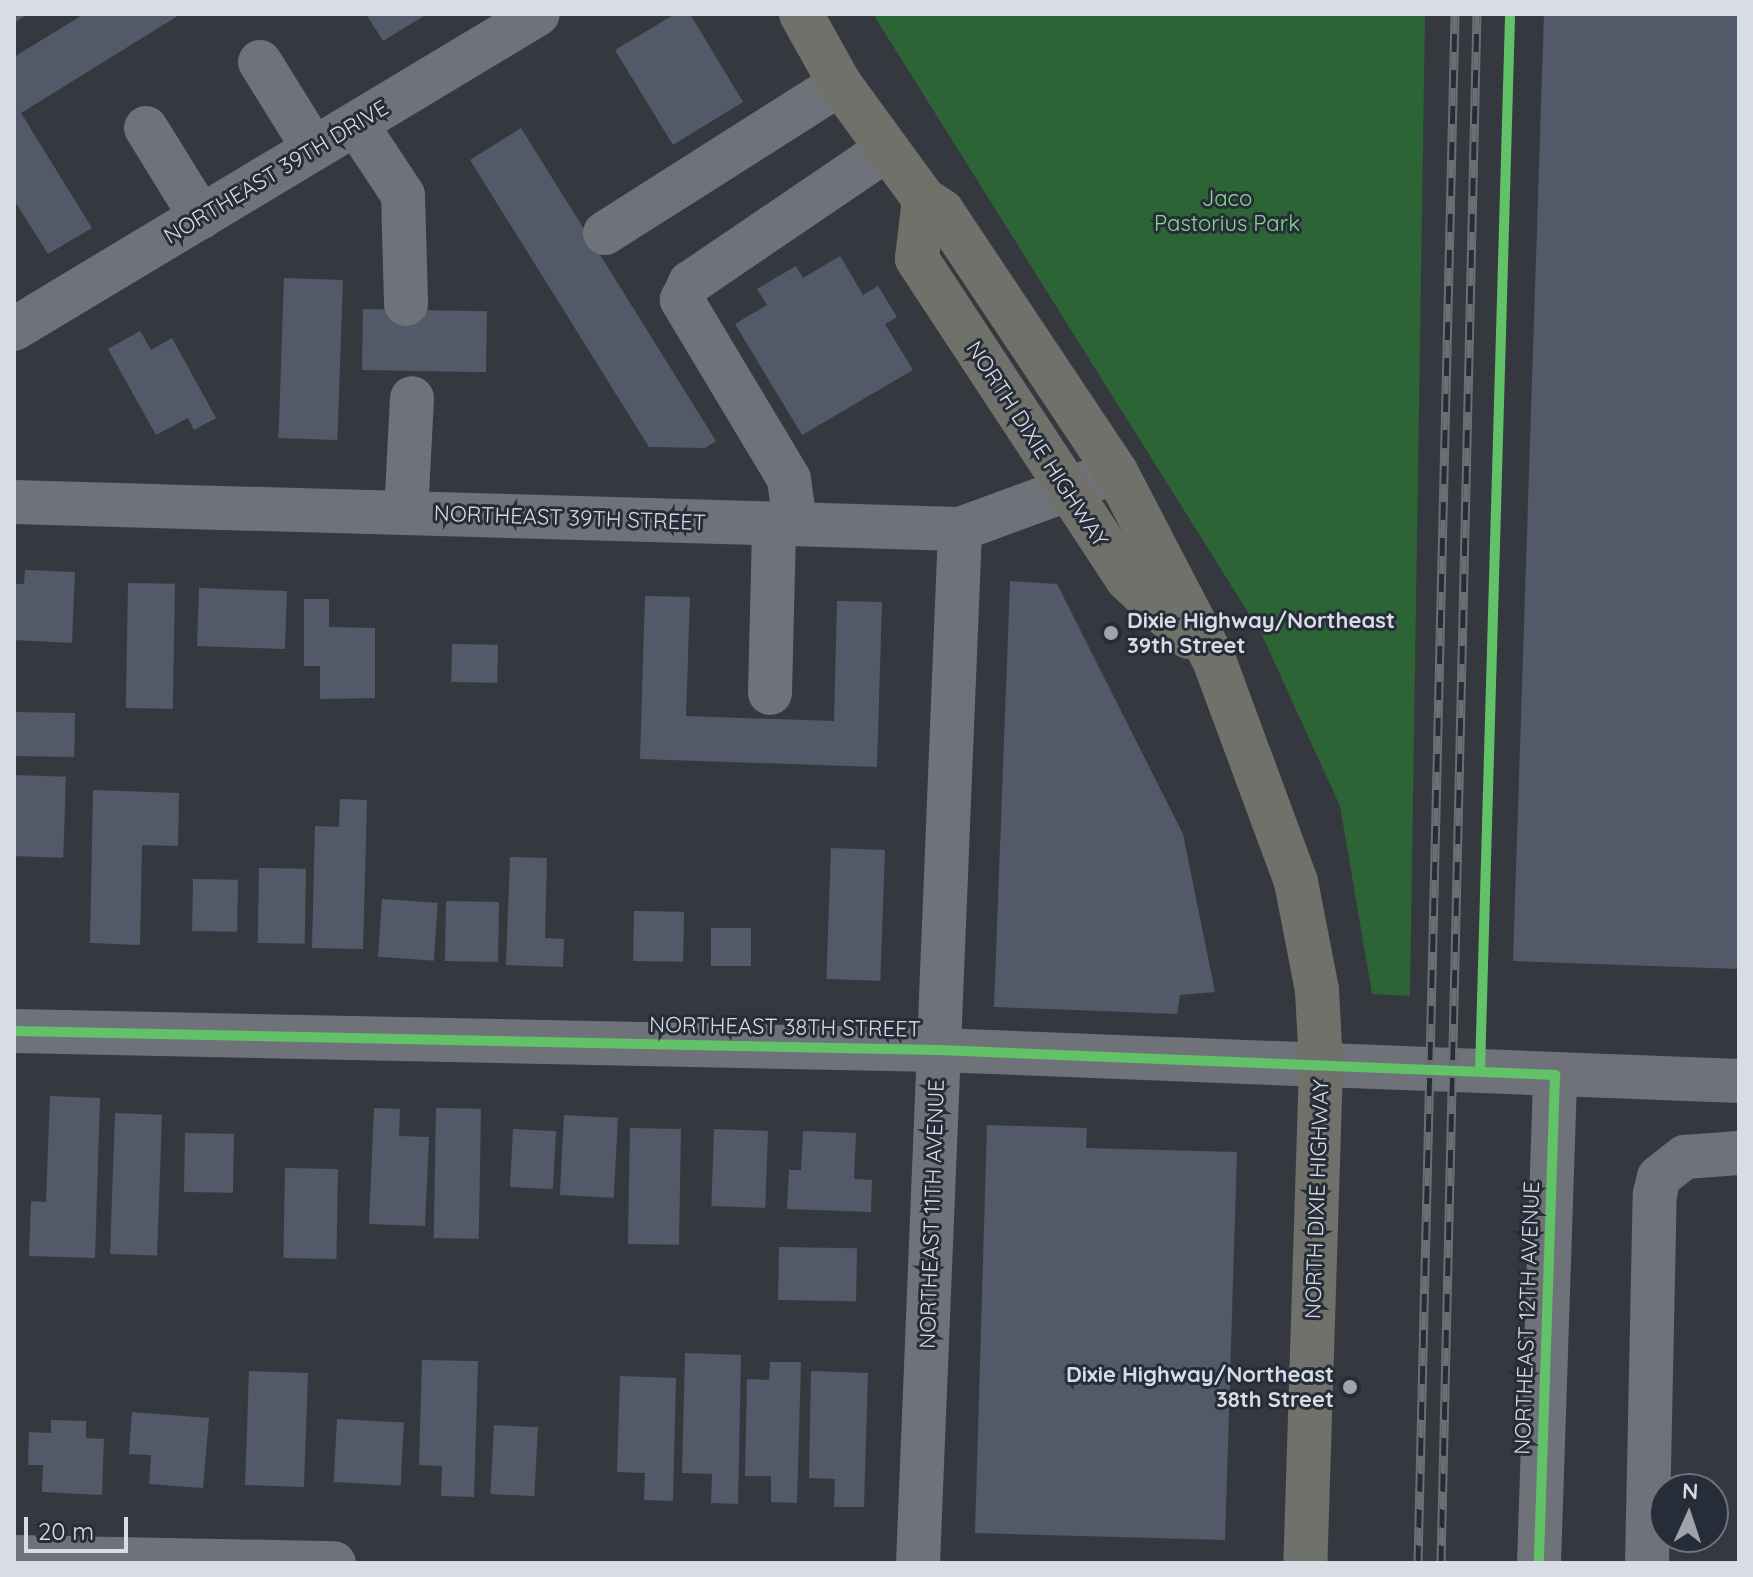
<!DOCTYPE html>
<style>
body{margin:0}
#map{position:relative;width:1753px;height:1577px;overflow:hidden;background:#35383f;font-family:Quicksand,sans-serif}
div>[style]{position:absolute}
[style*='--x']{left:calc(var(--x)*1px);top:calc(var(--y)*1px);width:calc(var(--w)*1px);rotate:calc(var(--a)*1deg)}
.green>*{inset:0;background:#2d6435}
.building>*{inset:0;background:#525a69;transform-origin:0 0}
.minor>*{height:44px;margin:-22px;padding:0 22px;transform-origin:22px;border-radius:22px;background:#6f7278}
.major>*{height:44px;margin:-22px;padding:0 22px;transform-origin:22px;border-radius:22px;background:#71716b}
.rail>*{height:9px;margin-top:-4.5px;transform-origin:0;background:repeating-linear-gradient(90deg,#262d39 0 18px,#6b6e73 0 36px);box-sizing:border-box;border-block:2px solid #6b6e73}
.cycleway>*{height:10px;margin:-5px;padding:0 5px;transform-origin:5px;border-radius:5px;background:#61c268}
.dots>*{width:22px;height:22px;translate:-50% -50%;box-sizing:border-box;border:4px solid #262d39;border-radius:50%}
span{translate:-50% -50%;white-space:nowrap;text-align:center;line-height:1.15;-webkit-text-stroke:6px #262d39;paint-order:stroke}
.street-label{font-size:22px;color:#d8dde5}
.park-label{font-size:22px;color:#84db8b}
.poi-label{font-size:22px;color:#d8dde5;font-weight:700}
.left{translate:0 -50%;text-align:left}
.right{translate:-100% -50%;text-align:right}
.frame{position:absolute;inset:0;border:16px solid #d8dde5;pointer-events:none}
.north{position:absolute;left:1649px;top:1473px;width:80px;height:80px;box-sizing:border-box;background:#262d39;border:2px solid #6d737e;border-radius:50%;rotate:3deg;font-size:22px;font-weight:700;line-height:32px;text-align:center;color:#d8dde5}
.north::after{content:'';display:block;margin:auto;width:28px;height:36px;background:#9fa3ab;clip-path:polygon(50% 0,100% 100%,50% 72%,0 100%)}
.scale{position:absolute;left:24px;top:1517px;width:104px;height:36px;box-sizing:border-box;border:4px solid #d8dde5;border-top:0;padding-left:10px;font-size:24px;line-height:28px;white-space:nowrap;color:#d8dde5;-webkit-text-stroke:6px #262d39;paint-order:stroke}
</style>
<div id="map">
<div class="green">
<i style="clip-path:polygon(873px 14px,1425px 14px,1410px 996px,1372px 994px,1340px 806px,1261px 633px)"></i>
</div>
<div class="building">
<i style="clip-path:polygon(14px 14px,28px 14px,14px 23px)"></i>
<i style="clip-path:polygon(84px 14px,181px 14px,21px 113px,92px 228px,48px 254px,14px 200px,14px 57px)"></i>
<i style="clip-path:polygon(366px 14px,427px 14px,383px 41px)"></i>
<i style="clip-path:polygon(675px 14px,690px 14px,743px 102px,673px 145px,615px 50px)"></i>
<i style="clip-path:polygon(1544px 14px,1739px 14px,1739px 969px,1513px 961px)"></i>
<i style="clip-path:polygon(521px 128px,716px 441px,705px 448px,649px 447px,470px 160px)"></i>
<i style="clip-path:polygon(840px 256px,863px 295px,878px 286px,897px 317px,885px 324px,913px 370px,802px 435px,735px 324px,767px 305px,757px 289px,796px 266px,803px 278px)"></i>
<i style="left:284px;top:278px;width:59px;height:160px;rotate:2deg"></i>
<i style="left:363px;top:309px;width:124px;height:61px;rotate:1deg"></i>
<i style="clip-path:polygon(140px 331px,151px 350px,172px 338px,216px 418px,194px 430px,188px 418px,156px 435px,108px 349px)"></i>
<i style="clip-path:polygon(25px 570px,75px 572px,72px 643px,14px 640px,14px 584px,24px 584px)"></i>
<i style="clip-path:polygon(1010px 581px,1057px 584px,1183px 834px,1215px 992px,1180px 995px,1177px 1014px,994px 1007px)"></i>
<i style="left:128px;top:583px;width:47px;height:125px;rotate:1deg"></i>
<i style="left:199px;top:588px;width:88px;height:58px;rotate:2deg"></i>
<i style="clip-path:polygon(645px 596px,690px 597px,686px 716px,834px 721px,837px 601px,882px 602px,877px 767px,640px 759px)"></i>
<i style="clip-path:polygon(304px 599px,329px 599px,329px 627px,375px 628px,375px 698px,320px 699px,320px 666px,304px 666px)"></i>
<i style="left:452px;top:644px;width:46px;height:38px;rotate:1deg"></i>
<i style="left:14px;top:712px;width:61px;height:44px;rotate:1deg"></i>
<i style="left:14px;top:775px;width:52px;height:81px;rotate:2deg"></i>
<i style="clip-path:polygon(93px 790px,179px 793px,178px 846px,142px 845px,140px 945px,90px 943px)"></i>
<i style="clip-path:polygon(340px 799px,367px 800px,363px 949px,312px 948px,315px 826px,339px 827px)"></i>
<i style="left:831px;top:848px;width:54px;height:131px;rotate:2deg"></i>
<i style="clip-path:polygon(510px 857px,547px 858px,545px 938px,564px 939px,563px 967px,506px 965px)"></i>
<i style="left:259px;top:868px;width:47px;height:75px;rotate:1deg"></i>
<i style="left:193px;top:879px;width:45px;height:52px;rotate:1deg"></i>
<i style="left:382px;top:899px;width:56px;height:58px;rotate:4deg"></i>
<i style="left:446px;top:901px;width:53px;height:60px;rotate:1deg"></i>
<i style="left:634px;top:911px;width:50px;height:50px;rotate:1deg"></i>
<i style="left:711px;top:928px;width:40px;height:38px"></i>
<i style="clip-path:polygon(50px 1096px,100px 1098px,95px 1258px,29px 1256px,31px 1201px,46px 1202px)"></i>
<i style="clip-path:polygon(374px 1108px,400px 1109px,399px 1136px,429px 1137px,425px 1226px,369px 1224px)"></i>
<i style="left:436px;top:1108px;width:45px;height:130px;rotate:1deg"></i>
<i style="left:115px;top:1113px;width:47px;height:141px;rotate:2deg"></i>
<i style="left:564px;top:1115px;width:54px;height:80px;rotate:3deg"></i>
<i style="clip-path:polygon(987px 1125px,1087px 1128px,1086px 1148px,1237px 1152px,1225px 1540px,975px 1533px)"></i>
<i style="left:630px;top:1128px;width:51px;height:116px;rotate:1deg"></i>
<i style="left:513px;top:1129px;width:43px;height:58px;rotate:3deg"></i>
<i style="left:714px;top:1129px;width:54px;height:77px;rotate:2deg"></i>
<i style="clip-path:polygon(803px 1131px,856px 1133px,854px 1179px,872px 1180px,871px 1212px,787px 1209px,789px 1170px,801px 1170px)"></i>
<i style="left:185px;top:1133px;width:49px;height:59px;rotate:1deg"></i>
<i style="left:285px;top:1168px;width:53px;height:90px;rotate:1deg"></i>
<i style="left:779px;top:1247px;width:78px;height:53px;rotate:1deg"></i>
<i style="clip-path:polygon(685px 1353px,741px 1355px,738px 1504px,711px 1503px,712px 1474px,682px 1473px)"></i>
<i style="clip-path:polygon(422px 1360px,478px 1361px,474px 1497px,441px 1496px,442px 1466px,419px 1465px)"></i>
<i style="clip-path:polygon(770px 1362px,801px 1362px,797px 1503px,771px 1502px,771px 1476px,745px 1476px,747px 1379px,769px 1380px)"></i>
<i style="left:249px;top:1371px;width:59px;height:114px;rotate:2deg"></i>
<i style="clip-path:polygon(811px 1371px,868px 1373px,864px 1507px,834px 1507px,835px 1479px,809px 1478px)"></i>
<i style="clip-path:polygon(620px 1376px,676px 1378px,673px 1501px,644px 1500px,645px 1473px,617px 1472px)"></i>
<i style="clip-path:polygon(132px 1412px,209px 1418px,203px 1488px,149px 1484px,151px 1455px,129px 1454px)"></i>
<i style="left:337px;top:1419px;width:67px;height:63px;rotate:3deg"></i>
<i style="clip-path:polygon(51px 1420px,86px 1421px,86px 1438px,104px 1439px,102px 1495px,42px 1492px,43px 1465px,28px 1465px,29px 1432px,51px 1433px)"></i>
<i style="left:494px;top:1425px;width:44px;height:69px;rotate:3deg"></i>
</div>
<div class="minor">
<i style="--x:260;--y:62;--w:102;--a:58.2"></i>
<i style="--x:356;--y:124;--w:85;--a:56.5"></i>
<i style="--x:403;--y:195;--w:109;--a:88.4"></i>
<i style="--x:146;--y:128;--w:105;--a:58.3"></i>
<i style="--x:605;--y:233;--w:278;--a:-32.4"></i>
<i style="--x:14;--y:329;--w:611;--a:-31.01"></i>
<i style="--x:14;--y:502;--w:946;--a:1.63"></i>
<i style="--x:960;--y:529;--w:166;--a:-20.1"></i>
<i style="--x:406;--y:513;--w:115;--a:-87"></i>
<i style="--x:795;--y:524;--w:45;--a:-97.6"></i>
<i style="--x:789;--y:479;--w:209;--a:-120.9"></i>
<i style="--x:682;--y:300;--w:19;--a:-65"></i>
<i style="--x:690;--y:283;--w:238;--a:-34.2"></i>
<i style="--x:770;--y:693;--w:169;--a:-88.6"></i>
<i style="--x:14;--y:1031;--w:924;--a:1.18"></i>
<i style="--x:938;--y:1050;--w:802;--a:2.22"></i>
<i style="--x:14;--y:1557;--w:320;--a:1.1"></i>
<i style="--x:918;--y:1563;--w:1035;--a:-87.67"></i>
<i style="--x:1539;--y:1563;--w:488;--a:-88.1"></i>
<i style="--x:1647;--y:1563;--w:369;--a:-88.8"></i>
<i style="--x:1655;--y:1194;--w:17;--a:-77"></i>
<i style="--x:1659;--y:1177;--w:33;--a:-38"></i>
<i style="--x:1685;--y:1157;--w:54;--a:-4.2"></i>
</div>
<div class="major">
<i style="--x:801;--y:14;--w:80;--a:60.9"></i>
<i style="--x:840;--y:84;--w:142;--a:53.9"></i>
<i style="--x:924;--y:199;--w:22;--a:34"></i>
<i style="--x:942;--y:211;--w:314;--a:56.3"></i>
<i style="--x:1116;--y:472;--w:212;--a:62.5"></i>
<i style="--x:1214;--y:660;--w:237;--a:69.7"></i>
<i style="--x:1296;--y:882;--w:110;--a:79"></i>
<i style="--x:1317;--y:990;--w:76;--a:87"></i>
<i style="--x:1321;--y:1066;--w:497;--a:91.8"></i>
<i style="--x:924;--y:199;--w:60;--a:96.7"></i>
<i style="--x:917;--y:259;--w:383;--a:56.7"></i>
<i style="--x:1127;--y:579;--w:85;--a:43.1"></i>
</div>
<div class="rail">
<i style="--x:1418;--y:1563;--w:1549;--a:-88.63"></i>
<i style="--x:1441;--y:1563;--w:1549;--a:-88.67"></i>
</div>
<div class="cycleway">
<i style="--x:14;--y:1031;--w:924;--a:1.18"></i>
<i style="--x:938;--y:1050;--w:618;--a:2.32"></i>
<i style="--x:1555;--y:1075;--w:488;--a:91.9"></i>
<i style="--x:1480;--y:1071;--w:1057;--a:-88.37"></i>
</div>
<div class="dots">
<i style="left:1111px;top:633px;background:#9fa3ab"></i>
<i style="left:1350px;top:1387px;background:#9fa3ab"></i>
</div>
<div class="street-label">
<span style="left:276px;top:172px;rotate:-31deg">NORTHEAST 39TH DRIVE</span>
<span style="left:1037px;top:444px;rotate:57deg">NORTH DIXIE HIGHWAY</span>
<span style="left:570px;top:518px;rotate:2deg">NORTHEAST 39TH STREET</span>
<span style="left:785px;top:1027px;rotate:1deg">NORTHEAST 38TH STREET</span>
<span style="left:1317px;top:1199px;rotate:-88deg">NORTH DIXIE HIGHWAY</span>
<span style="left:932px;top:1214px;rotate:-88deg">NORTHEAST 11TH AVENUE</span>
<span style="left:1527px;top:1318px;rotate:-88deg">NORTHEAST 12TH AVENUE</span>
</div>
<div class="park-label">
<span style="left:1227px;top:211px">Jaco<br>Pastorius Park</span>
</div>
<div class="poi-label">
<span class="left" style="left:1127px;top:633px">Dixie Highway/Northeast<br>39th Street</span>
<span class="right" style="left:1334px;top:1387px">Dixie Highway/Northeast<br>38th Street</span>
</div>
<div class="frame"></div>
<div class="north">N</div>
<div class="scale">20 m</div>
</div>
